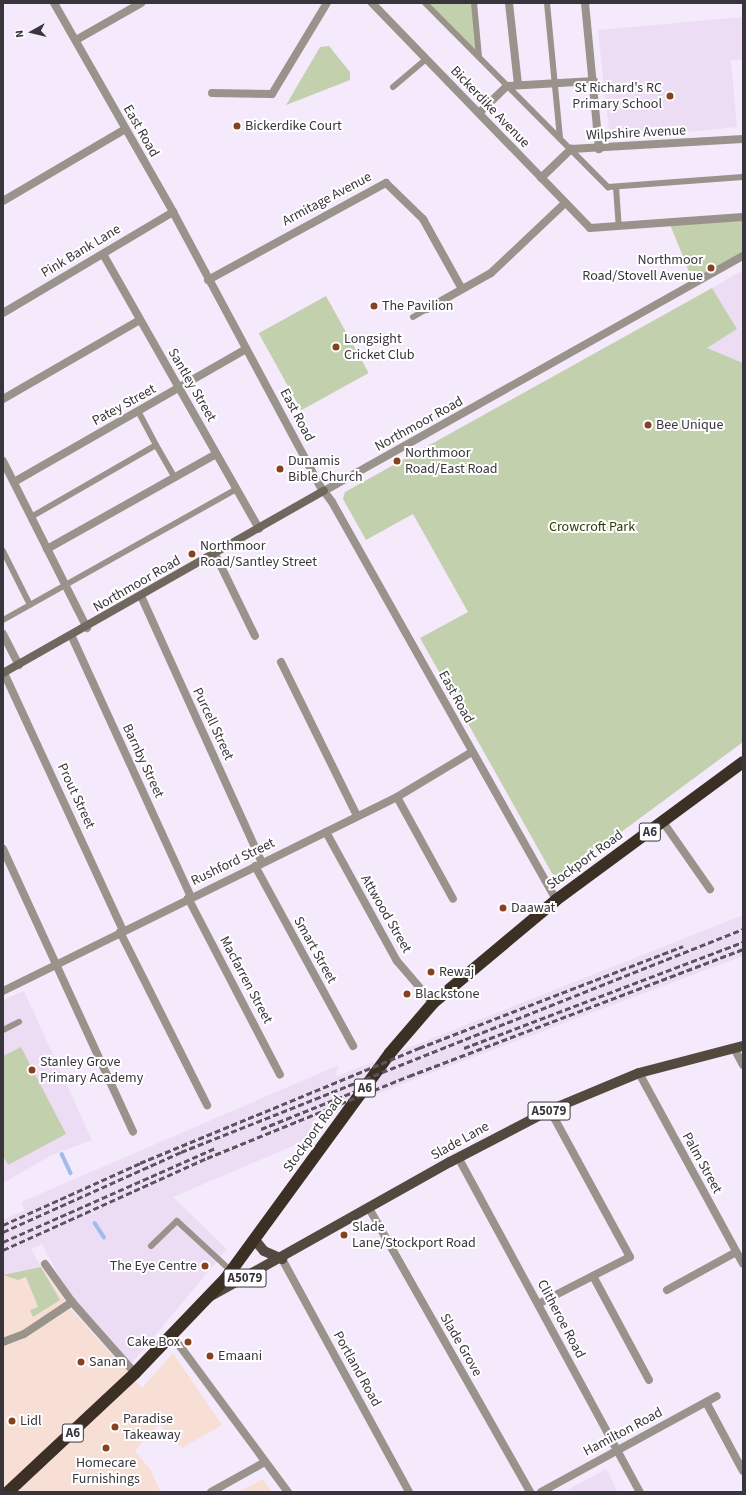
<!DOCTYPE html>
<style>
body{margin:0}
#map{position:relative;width:746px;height:1495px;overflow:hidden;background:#f5eafc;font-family:"Source Sans 3",sans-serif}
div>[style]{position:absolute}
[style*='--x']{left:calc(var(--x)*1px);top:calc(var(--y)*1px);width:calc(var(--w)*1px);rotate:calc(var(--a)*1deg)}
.commercial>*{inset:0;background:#f7dfd6}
.built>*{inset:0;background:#ecddf5}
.green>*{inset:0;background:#c3d0ae;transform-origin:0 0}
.stream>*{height:3.5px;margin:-1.75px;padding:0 1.75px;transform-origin:1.75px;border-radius:1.75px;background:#a1bbea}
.lane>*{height:6px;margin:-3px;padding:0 3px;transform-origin:3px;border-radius:3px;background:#99938c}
.street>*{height:8px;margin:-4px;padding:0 4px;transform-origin:4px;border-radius:4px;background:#99938c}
.secondary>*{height:8px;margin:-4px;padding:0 4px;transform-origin:4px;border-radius:4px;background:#70675e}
.primary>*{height:10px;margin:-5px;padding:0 5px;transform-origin:5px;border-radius:5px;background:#54493e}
.highway>*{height:12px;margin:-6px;padding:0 6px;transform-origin:6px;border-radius:6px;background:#3c3024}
.rail>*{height:3px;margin-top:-1.5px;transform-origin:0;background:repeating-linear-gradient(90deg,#5a545d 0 6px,transparent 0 9px)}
.dots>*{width:11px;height:11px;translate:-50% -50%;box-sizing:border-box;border:2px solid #fff;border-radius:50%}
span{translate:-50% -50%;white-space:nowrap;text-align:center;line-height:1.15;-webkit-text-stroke:4px #fff;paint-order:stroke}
.shield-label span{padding:1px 3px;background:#fff;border:1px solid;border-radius:3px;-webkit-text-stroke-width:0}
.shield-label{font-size:13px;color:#39353c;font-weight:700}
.poi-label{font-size:14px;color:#39353c}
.right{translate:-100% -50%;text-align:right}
.left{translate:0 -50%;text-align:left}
.street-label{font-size:14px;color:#39353c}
.park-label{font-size:14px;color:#2c3c00}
.frame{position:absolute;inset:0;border:4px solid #39353c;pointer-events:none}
.north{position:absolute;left:12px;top:12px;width:40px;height:40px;-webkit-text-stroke:3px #fff;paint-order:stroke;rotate:262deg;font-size:11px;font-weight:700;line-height:16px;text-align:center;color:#39353c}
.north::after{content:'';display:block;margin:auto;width:14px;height:18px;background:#39353c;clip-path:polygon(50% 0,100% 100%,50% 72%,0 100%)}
</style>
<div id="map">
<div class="commercial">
<i style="clip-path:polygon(41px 1267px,71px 1309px,142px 1388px,173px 1353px,222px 1425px,182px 1448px,159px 1424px,135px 1451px,150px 1469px,161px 1492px,3px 1492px,3px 1275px)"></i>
<i style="clip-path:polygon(263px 1479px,272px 1492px,238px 1492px,242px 1490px)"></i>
</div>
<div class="built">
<i style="clip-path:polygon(743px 17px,743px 59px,731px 61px,737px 127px,610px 140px,598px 30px)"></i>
<i style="clip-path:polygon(743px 270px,743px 363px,706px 348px,737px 329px,712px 288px)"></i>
<i style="clip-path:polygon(743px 915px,743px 956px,407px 1082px,319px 1118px,312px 1138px,173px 1197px,227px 1249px,132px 1363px,66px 1289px,42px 1244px,31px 1249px,41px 1267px,3px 1275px,3px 1220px,25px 1210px,21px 1202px,339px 1065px,335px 1077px)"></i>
<i style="clip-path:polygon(24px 991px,92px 1140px,52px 1155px,3px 1183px,3px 1000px)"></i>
<i style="clip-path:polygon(606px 1469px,618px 1492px,564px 1492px)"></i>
</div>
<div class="green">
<i style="clip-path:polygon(425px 3px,474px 3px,479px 57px)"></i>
<i style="clip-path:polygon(329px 46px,350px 72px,350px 80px,286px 105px,320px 47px)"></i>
<i style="clip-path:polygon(743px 217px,743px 254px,694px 284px,669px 222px)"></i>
<i style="clip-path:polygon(712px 288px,737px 329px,707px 348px,743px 363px,743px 742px,559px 878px,554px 877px,420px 638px,468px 612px,413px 514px,366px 540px,343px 499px,345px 492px)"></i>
<i style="left:326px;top:296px;width:88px;height:77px;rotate:61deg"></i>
<i style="clip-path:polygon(21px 1047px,66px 1134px,8px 1165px,3px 1156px,3px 1056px)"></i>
<i style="clip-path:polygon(41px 1267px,60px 1300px,33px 1317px,30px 1310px,38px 1307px,26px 1277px,18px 1280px,3px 1275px)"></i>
</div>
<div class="stream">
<i style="--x:62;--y:1154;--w:21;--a:65"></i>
<i style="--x:95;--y:1223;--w:17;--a:57"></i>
</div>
<div class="lane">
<i style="--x:425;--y:3;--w:260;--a:45.2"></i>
<i style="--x:608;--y:187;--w:135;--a:-4.2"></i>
<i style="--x:474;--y:3;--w:54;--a:84.7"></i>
<i style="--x:547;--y:3;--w:136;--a:84.5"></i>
<i style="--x:393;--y:87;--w:43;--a:-40.3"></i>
<i style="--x:616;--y:187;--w:39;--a:86"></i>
<i style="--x:413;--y:317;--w:16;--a:-30"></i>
<i style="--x:138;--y:411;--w:38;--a:62"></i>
<i style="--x:31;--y:517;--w:144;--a:-29.9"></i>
<i style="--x:156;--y:445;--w:38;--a:60"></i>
<i style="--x:3;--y:551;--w:60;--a:63.4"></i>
<i style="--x:3;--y:620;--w:267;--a:-29.3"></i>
<i style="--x:3;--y:1030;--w:18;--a:-27"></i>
<i style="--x:151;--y:1246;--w:36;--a:-44"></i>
<i style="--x:177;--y:1221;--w:87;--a:42.7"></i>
</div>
<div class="street">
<i style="--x:54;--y:3;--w:241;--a:60.3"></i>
<i style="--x:173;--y:212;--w:311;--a:61.8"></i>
<i style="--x:320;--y:486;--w:20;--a:53"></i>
<i style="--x:332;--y:502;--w:457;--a:60.6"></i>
<i style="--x:372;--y:3;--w:313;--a:45.9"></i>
<i style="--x:590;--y:228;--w:153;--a:-4.1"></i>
<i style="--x:509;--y:3;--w:82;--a:83.7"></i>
<i style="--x:585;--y:3;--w:147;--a:84.5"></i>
<i style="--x:76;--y:40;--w:75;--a:-29.6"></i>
<i style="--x:212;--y:93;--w:60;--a:1"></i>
<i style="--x:272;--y:94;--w:106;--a:-58.9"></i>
<i style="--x:479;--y:113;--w:39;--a:-44"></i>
<i style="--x:507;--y:86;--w:87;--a:-3.3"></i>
<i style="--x:541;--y:178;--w:42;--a:-44"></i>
<i style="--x:571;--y:149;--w:172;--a:-3.3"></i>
<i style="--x:3;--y:201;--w:142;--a:-30.5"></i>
<i style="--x:103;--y:254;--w:316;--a:60.4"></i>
<i style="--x:208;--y:280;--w:203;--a:-28.6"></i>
<i style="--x:386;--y:183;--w:52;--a:44.2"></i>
<i style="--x:423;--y:219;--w:80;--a:60.9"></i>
<i style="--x:427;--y:309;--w:73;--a:-29.4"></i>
<i style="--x:491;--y:273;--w:102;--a:-43.4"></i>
<i style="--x:3;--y:313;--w:198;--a:-30.7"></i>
<i style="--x:3;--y:399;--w:158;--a:-30"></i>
<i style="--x:3;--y:461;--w:187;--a:63.3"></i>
<i style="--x:14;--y:482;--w:267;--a:-29.8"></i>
<i style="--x:324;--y:491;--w:480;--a:-29.3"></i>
<i style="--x:47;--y:549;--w:194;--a:-29.3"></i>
<i style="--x:215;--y:554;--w:91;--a:64"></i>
<i style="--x:141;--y:596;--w:293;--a:65.6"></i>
<i style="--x:3;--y:634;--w:35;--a:63"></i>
<i style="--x:72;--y:637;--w:286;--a:65.4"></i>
<i style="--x:281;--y:662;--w:172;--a:63.7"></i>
<i style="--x:4;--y:673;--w:283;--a:65.2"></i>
<i style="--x:397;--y:797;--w:116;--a:61.2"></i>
<i style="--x:663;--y:822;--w:82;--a:55"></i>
<i style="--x:326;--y:832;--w:147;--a:61.2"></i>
<i style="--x:397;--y:961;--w:55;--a:49.4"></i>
<i style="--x:3;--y:849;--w:311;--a:65.3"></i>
<i style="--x:255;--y:866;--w:205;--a:61.4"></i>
<i style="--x:188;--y:898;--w:199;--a:62.5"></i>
<i style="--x:120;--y:932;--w:194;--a:63.3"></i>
<i style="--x:3;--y:991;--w:439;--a:-26.2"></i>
<i style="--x:397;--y:797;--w:87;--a:-31"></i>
<i style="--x:734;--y:1048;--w:19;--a:62"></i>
<i style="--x:639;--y:1073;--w:217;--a:61.4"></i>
<i style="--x:459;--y:1159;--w:379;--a:61.5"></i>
<i style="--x:370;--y:1210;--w:324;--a:60.4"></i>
<i style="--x:282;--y:1259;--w:265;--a:61.4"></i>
<i style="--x:45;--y:1264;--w:47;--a:54.6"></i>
<i style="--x:72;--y:1302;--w:95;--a:48.4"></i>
<i style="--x:593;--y:1276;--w:118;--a:61.7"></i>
<i style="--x:667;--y:1290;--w:79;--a:-28.8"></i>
<i style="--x:538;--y:1304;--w:103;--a:-27.1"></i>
<i style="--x:630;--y:1257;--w:167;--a:-118.6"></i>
<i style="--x:171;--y:1334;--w:197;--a:53.5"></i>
<i style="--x:3;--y:1342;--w:22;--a:-21"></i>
<i style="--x:24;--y:1334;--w:58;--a:-33.7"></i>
<i style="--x:706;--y:1402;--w:78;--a:61.8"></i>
<i style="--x:211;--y:1492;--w:62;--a:-29.1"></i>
<i style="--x:541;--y:1492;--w:200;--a:-28.6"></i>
</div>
<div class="secondary">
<i style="--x:3;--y:673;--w:369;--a:-29.6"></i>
</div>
<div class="primary">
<i style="--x:255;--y:1240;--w:14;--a:51"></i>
<i style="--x:264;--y:1251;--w:20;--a:24"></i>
<i style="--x:211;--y:1296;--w:274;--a:-29.3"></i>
<i style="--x:450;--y:1162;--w:113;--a:-27.5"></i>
<i style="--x:550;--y:1110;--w:96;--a:-22.6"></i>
<i style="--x:639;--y:1073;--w:107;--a:-14.6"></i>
</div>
<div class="highway">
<i style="--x:8;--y:1492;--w:174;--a:-43.1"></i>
<i style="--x:135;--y:1373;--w:132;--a:-46.2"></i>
<i style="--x:226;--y:1278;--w:278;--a:-53.9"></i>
<i style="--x:390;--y:1053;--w:66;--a:-49.3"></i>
<i style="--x:433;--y:1003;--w:160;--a:-39.9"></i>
<i style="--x:556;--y:900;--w:232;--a:-36.4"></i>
</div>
<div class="rail">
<i style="--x:464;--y:1048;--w:298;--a:-20.8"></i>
<i style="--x:261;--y:1129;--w:118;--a:-21.8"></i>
<i style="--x:3;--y:1225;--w:150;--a:-24.3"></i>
<i style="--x:140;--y:1163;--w:302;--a:-22.4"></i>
<i style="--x:419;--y:1048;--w:283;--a:-21.1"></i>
<i style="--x:3;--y:1232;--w:195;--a:-24.2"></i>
<i style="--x:181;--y:1152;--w:605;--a:-21.64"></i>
<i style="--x:3;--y:1242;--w:232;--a:-23.9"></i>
<i style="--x:3;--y:1250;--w:224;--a:-24.3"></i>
<i style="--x:207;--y:1158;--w:218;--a:-22.1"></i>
<i style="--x:409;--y:1076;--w:357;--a:-20.8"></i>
</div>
<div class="dots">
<i style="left:670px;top:96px;background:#88411f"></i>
<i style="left:237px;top:126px;background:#88411f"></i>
<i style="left:711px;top:268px;background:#88411f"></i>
<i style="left:374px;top:306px;background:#88411f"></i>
<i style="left:336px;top:347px;background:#88411f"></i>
<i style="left:648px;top:425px;background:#88411f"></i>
<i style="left:397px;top:461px;background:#88411f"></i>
<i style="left:280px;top:469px;background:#88411f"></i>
<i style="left:192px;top:554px;background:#88411f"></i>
<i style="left:503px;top:908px;background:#88411f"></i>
<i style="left:431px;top:972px;background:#88411f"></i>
<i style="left:407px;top:994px;background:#88411f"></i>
<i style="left:32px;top:1070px;background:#88411f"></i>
<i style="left:344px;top:1235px;background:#88411f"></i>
<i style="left:205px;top:1266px;background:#88411f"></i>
<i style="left:188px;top:1342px;background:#88411f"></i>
<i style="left:210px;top:1356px;background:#88411f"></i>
<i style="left:81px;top:1362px;background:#88411f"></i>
<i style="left:12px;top:1421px;background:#88411f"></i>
<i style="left:115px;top:1427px;background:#88411f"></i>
<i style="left:106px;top:1448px;background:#88411f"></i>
</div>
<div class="shield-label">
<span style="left:650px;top:832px">A6</span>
<span style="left:365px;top:1088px">A6</span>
<span style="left:549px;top:1111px">A5079</span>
<span style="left:245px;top:1278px">A5079</span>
<span style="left:73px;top:1433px">A6</span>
</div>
<div class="poi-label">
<span class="right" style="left:662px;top:96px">St Richard's RC<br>Primary School</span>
<span class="left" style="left:245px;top:126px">Bickerdike Court</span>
<span class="right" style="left:703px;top:268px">Northmoor<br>Road/Stovell Avenue</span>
<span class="left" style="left:382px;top:306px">The Pavilion</span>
<span class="left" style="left:344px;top:347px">Longsight<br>Cricket Club</span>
<span class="left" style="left:656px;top:425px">Bee Unique</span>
<span class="left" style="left:405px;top:461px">Northmoor<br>Road/East Road</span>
<span class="left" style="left:288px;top:469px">Dunamis<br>Bible Church</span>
<span class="left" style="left:200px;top:554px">Northmoor<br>Road/Santley Street</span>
<span class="left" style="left:511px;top:908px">Daawat</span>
<span class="left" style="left:439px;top:972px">Rewaj</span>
<span class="left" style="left:415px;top:994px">Blackstone</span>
<span class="left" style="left:40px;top:1070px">Stanley Grove<br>Primary Academy</span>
<span class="left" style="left:352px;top:1235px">Slade<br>Lane/Stockport Road</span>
<span class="right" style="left:197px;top:1266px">The Eye Centre</span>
<span class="right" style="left:180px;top:1342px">Cake Box</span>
<span class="left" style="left:218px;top:1356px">Emaani</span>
<span class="left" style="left:89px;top:1362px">Sanan</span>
<span class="left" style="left:123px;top:1427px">Paradise<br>Takeaway</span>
<span class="left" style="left:20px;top:1421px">Lidl</span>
<span style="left:106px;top:1471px">Homecare<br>Furnishings</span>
</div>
<div class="street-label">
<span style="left:490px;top:107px;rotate:46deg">Bickerdike Avenue</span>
<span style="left:141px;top:131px;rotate:60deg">East Road</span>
<span style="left:636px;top:133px;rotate:-3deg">Wilpshire Avenue</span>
<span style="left:327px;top:199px;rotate:-28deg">Armitage Avenue</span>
<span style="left:81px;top:251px;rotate:-31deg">Pink Bank Lane</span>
<span style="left:192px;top:385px;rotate:60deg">Santley Street</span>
<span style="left:124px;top:405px;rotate:-29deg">Patey Street</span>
<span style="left:297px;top:415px;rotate:62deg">East Road</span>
<span style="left:419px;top:424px;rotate:-29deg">Northmoor Road</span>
<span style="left:137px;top:584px;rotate:-30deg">Northmoor Road</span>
<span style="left:456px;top:697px;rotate:61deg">East Road</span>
<span style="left:213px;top:724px;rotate:65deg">Purcell Street</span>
<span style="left:143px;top:761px;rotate:65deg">Barnby Street</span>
<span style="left:76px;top:796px;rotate:65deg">Prout Street</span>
<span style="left:585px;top:860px;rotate:-36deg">Stockport Road</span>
<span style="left:233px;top:862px;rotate:-26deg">Rushford Street</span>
<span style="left:386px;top:914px;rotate:60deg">Attwood Street</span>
<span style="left:315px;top:950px;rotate:61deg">Smart Street</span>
<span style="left:246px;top:980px;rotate:62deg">Macfarren Street</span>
<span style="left:313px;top:1134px;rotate:-54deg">Stockport Road</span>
<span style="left:460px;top:1141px;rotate:-29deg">Slade Lane</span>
<span style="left:702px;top:1163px;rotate:61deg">Palm Street</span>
<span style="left:561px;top:1319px;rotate:62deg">Clitheroe Road</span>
<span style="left:461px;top:1345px;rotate:60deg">Slade Grove</span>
<span style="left:357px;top:1369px;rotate:61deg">Portland Road</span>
<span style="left:623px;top:1432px;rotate:-28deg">Hamilton Road</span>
</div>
<div class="park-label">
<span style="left:592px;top:527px">Crowcroft Park</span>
</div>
<div class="frame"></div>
<div class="north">N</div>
</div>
